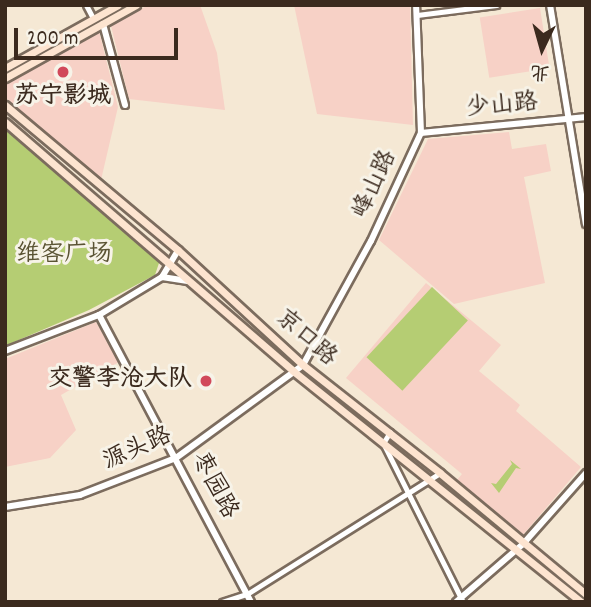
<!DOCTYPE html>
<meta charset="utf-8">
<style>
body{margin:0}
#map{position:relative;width:591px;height:607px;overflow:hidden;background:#f5e8d4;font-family:Dekko,"LXGW WenKai TC",sans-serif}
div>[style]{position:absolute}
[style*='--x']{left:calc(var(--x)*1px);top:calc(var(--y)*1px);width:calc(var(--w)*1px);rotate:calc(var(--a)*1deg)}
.built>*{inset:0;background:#f7d1c6;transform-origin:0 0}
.green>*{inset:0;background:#b5cd73;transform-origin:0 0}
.roads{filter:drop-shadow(2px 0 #7c6c5e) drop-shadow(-2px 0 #7c6c5e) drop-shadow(0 2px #7c6c5e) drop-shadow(0 -2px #7c6c5e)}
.minor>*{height:5px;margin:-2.5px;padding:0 2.5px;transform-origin:2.5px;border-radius:2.5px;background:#fff}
.tertiary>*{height:6px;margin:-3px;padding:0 3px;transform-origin:3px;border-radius:3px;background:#fff}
.secondary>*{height:7px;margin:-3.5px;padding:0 3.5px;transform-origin:3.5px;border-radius:3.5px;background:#fde4d0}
.dots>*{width:19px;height:19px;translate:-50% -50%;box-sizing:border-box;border:4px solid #f7f3e8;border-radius:50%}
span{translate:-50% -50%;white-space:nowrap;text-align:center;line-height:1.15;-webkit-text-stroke:6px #f7f3e8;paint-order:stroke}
.poi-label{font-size:24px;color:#3b2a1e;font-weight:700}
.right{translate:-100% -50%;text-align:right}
.street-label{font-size:24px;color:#3b2a1e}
.park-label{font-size:24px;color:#5a5333}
.frame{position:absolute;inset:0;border:7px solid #3b2a1e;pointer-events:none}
.north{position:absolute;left:507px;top:14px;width:70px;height:70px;-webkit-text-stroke:5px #f7f3e8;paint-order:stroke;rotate:185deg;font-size:19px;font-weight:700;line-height:28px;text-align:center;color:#3b2a1e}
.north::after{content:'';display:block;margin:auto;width:24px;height:32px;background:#3b2a1e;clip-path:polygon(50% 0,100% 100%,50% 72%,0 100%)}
.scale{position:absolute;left:14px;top:28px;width:164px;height:32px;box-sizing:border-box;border:4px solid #3b2a1e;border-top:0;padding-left:9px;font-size:21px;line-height:24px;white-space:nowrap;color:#3b2a1e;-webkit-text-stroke:5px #f7f3e8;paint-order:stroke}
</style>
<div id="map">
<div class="built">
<i style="clip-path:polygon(148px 5px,200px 5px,217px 53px,225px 110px,129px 99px,111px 26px)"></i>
<i style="clip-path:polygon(294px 5px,410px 5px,413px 125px,317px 114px)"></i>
<i style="left:540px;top:8px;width:61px;height:61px;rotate:81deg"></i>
<i style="clip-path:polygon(99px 31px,118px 107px,101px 180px,5px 97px,5px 80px)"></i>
<i style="clip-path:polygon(509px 132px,512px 149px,546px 144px,551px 171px,524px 177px,545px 283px,454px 304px,379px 240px,428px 139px)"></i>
<i style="clip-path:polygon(426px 283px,501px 345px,479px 371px,520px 405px,516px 411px,581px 467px,523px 535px,457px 480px,462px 474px,346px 378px)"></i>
<i style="clip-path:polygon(96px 322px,119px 362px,61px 395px,76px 430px,50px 458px,5px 467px,5px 359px)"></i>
</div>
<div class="green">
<i style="clip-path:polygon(11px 129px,160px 260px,155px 275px,89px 310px,7px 345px,5px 131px)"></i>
<i style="left:432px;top:287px;width:49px;height:96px;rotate:43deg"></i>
<i style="clip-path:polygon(510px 460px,521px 469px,516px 468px,499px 493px,491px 483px,496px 484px,512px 464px)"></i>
</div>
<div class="roads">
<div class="minor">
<i style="--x:86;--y:5;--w:15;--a:62"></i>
<i style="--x:417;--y:15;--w:80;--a:-7.2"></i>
<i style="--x:390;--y:432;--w:13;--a:122"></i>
<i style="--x:383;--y:443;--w:178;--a:63.3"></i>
<i style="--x:222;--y:602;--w:26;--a:-18"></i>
<i style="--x:247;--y:594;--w:228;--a:-32.1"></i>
</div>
<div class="tertiary">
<i style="--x:550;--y:5;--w:222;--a:80.7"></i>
<i style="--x:103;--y:24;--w:84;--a:74.8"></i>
<i style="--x:421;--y:133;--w:166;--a:-5.5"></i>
<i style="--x:162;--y:277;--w:26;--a:9"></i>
<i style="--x:99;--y:315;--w:325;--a:62.1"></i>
<i style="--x:5;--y:351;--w:101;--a:-21"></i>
<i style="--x:99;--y:315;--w:74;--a:-31.1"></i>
<i style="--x:162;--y:277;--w:31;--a:-59"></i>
<i style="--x:5;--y:507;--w:76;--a:-9.1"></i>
<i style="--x:80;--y:495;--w:103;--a:-21.1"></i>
<i style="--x:176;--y:458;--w:157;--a:-36.2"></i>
<i style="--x:303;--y:365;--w:141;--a:-61.3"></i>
<i style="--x:371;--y:241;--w:119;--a:-65.2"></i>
<i style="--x:421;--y:133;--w:128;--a:-92.2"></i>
<i style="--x:456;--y:602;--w:89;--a:-40.9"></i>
<i style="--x:523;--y:544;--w:95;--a:-48.4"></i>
</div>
<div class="secondary">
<i style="--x:5;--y:68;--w:129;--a:-29.1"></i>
<i style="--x:5;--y:78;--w:150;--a:-29.1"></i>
<i style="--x:5;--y:105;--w:226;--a:40"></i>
<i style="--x:178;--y:250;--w:170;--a:42.6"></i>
<i style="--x:303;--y:365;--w:174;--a:38.2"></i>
<i style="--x:440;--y:473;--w:190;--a:39.7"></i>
<i style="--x:5;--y:122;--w:381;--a:40.8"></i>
<i style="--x:293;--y:371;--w:369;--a:38.7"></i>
</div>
</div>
<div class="dots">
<i style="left:63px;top:72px;background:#d1495b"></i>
<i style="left:206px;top:381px;background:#d1495b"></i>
</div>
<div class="poi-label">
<span style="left:63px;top:98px">苏宁影城</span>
<span class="right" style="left:192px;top:381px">交警李沧大队</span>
</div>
<div class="street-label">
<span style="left:502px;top:107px;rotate:-5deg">少山路</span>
<span style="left:376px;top:185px;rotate:-65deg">峰山路</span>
<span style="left:305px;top:339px;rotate:41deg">京口路</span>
<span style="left:138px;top:450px;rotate:-24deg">源头路</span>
<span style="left:213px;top:486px;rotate:62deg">枣园路</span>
</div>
<div class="park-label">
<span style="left:64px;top:256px">维客广场</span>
</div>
<div class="frame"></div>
<div class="north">北</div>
<div class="scale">200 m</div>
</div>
